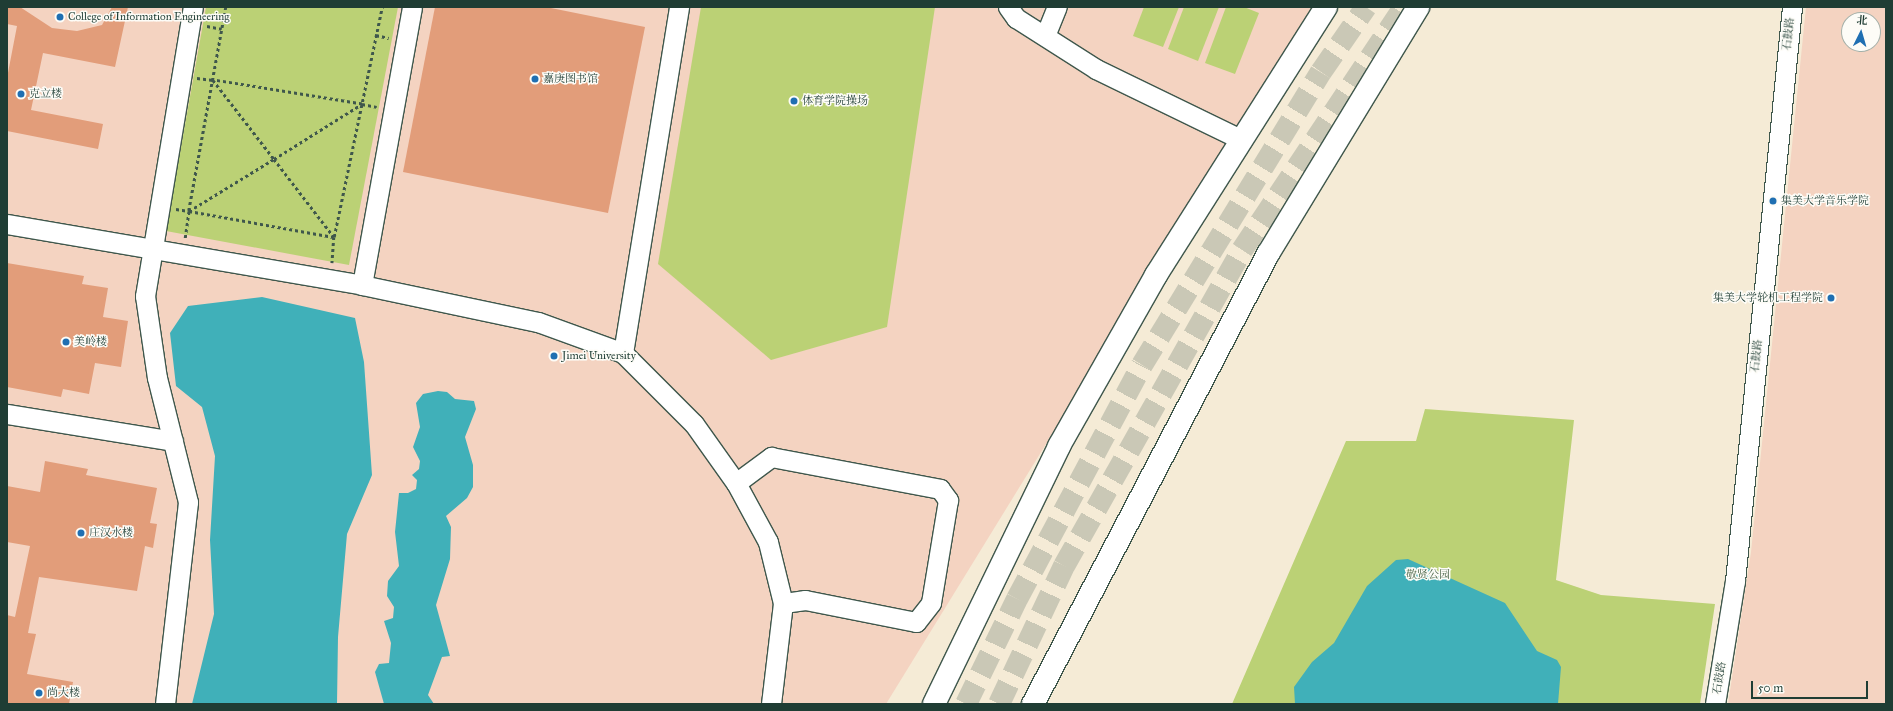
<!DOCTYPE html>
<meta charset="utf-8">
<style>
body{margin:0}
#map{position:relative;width:1893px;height:711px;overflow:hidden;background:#f5ebd6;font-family:"IM FELL Great Primer","Noto Serif SC",serif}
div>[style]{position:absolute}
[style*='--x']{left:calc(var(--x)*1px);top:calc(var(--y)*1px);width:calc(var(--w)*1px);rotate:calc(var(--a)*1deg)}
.built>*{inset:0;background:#f4d3c1}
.green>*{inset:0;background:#bbd175}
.water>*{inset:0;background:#40b0b9}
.building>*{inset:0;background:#e29d7a}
.highway-tunnel>*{height:22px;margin-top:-11px;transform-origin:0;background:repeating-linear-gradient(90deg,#cac8b6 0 22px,transparent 0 33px)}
.path>*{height:2.5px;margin-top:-1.25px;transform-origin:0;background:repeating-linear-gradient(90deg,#3f574c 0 3px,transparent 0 6px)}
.roads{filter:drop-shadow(1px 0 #3f574c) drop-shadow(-1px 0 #3f574c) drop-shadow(0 1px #3f574c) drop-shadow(0 -1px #3f574c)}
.minor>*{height:19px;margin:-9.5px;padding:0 9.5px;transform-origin:9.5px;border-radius:9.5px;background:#fff}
.major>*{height:22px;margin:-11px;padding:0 11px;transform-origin:11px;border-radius:11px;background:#fff}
.dots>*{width:11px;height:11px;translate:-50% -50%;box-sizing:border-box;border:2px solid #fdfcf7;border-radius:50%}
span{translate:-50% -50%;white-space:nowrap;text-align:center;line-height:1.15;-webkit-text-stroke:3px #fdfcf7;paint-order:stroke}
.poi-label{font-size:11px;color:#1f3d34}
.left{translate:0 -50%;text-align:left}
.right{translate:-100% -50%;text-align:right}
.street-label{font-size:11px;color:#1f3d34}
.park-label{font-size:11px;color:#466244}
.frame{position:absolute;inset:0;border:8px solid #1f3d34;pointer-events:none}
.north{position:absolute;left:1841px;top:12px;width:40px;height:40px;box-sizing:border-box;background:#fdfcf7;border:1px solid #a4b0a9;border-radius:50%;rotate:5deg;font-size:11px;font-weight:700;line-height:16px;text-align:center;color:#1f3d34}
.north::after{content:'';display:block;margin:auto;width:14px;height:18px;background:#1f6fb2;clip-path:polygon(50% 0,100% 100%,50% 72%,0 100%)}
.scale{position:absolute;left:1751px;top:681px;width:117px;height:18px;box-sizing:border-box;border:2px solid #1f3d34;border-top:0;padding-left:5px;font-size:12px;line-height:14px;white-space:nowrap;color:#1f3d34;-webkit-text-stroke:3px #fdfcf7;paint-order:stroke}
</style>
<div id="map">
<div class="built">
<i style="clip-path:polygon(7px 7px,1315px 7px,886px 704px,7px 704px)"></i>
<i style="clip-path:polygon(evenodd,1806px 7px,1886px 7px,1886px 704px,1728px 704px,1751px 552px,1806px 7px,1849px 20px,1873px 20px,1873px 44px,1849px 44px,1849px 20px)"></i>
</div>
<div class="green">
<i style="clip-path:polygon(206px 7px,398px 7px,349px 265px,166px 231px)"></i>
<i style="clip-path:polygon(701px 7px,935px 7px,887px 327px,771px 360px,658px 264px)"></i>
<i style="clip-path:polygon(1144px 7px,1179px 7px,1163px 47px,1133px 36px)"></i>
<i style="clip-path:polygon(1184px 7px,1219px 7px,1198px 61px,1168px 49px)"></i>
<i style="clip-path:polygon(1226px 7px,1244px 7px,1259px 13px,1235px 74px,1205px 63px)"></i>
<i style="clip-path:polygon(1425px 409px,1574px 420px,1556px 580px,1601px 595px,1715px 604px,1700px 704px,1232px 704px,1346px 441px,1416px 441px)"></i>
</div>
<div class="water">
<i style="clip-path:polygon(262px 297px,355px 318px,364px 362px,372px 475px,347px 534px,338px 637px,337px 704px,192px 704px,214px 614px,210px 540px,215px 456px,202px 407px,176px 386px,170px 333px,188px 306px)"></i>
<i style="clip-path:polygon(438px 391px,447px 392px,455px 399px,474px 401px,476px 409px,465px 437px,473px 465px,473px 487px,467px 498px,446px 516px,451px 527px,450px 559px,436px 605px,450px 656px,442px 657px,428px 695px,434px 704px,384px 704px,375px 672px,379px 664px,389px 663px,391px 643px,384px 621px,393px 618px,394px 607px,387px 596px,388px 581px,399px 566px,395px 532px,399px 493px,408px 493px,416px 489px,417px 480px,412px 475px,419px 469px,420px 461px,413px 447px,420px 427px,416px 403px,423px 394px)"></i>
<i style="clip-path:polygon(1408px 559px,1505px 603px,1537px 651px,1557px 660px,1561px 667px,1558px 704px,1295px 704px,1294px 687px,1312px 662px,1334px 643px,1367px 586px,1396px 560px)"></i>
</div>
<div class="building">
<i style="clip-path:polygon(7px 7px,20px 7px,52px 28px,77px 31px,102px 25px,112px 7px,128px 7px,115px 67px,43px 53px,31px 110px,103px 124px,98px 149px,7px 131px,7px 78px,17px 26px,7px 24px)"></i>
<i style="clip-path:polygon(435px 7px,546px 7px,645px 27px,608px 213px,403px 172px)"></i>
<i style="clip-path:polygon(7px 263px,84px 276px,82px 284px,108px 288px,103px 317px,128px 321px,121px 367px,95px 363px,89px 394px,63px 389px,61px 397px,7px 387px)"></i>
<i style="clip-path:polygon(45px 461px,88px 469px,86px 475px,157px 488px,150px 523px,157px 524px,153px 548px,145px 546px,137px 591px,39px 577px,28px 633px,36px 634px,27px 674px,73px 682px,69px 704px,7px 704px,7px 615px,15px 617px,30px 546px,7px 542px,7px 486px,40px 492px)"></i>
</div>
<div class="highway-tunnel">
<i style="--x:966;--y:704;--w:117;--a:-64.1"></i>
<i style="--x:1017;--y:599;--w:265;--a:-61.9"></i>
<i style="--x:1142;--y:365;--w:343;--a:-58.6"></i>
<i style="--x:1321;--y:72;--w:79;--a:-55.3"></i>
<i style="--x:999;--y:704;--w:153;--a:-64.8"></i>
<i style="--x:1064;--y:566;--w:363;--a:-60.6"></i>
<i style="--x:1242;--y:250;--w:292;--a:-56.3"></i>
</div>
<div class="path">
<i style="--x:226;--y:7;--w:207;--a:100.3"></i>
<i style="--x:189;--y:211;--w:147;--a:10.2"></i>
<i style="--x:334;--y:237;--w:235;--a:-78.2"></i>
<i style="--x:207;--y:26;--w:15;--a:11"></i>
<i style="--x:376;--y:35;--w:13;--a:13"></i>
<i style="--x:197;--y:78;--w:16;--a:7"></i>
<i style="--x:362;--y:104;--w:15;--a:11"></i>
<i style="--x:176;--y:209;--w:13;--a:9"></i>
<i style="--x:185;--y:238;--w:27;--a:-82"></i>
<i style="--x:189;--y:211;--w:100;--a:-31.5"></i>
<i style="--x:274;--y:159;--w:104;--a:-32"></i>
<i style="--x:362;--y:104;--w:151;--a:-170.8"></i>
<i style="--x:213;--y:80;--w:100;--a:52.3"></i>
<i style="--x:274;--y:159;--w:98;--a:52.4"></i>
<i style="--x:334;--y:237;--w:26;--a:94"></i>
</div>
<div class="roads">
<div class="minor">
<i style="--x:1008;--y:7;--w:14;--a:54"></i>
<i style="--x:1016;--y:18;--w:95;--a:32.5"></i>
<i style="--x:1096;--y:69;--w:162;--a:25.9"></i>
<i style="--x:1045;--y:36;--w:31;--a:-68"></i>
<i style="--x:7;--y:224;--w:360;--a:9.7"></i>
<i style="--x:362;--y:285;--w:180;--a:11.9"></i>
<i style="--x:538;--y:322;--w:90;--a:20"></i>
<i style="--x:623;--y:353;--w:100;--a:45"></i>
<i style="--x:694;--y:424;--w:72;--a:54.6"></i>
<i style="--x:736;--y:483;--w:67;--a:61.5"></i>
<i style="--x:768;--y:542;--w:63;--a:76.2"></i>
<i style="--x:783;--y:603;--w:102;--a:96.8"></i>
<i style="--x:362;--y:285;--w:282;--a:-79.8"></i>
<i style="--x:623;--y:353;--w:351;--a:-80.8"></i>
<i style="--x:7;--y:414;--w:168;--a:9.2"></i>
<i style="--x:736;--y:483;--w:44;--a:-36.6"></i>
<i style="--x:771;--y:457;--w:172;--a:10.7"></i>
<i style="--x:940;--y:489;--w:14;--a:54"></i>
<i style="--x:948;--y:500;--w:104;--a:99.4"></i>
<i style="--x:931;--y:603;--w:24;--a:128"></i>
<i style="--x:916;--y:622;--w:113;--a:-168.8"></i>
<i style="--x:805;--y:600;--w:22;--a:172"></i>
<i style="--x:165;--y:704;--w:203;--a:-83.5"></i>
<i style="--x:188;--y:502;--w:128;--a:-104"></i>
<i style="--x:157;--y:378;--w:83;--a:-98.3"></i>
<i style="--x:145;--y:296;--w:293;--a:-80.6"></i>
<i style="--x:1715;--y:704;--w:125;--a:-80.8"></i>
<i style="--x:1735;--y:581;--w:577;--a:-84.33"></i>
</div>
<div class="major">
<i style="--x:934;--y:704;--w:287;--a:-64.1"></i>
<i style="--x:1059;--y:446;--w:197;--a:-60.4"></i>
<i style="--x:1156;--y:275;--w:317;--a:-57.6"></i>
<i style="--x:1033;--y:704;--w:508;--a:-62.43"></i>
<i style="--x:1268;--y:254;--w:289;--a:-58.7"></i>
</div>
</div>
<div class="dots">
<i style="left:60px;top:17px;background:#1f6fb2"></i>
<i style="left:535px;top:79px;background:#1f6fb2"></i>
<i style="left:21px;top:94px;background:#1f6fb2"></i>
<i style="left:794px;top:101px;background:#1f6fb2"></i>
<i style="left:1773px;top:201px;background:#1f6fb2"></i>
<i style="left:1831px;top:298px;background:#1f6fb2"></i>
<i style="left:66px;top:342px;background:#1f6fb2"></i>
<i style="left:554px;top:356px;background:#1f6fb2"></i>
<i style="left:81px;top:533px;background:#1f6fb2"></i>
<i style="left:39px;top:693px;background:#1f6fb2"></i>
</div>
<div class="poi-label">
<span class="left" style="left:68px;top:17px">College of Information Engineering</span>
<span class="left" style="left:543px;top:79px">嘉庚图书馆</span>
<span class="left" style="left:29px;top:94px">克立楼</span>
<span class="left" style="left:802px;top:101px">体育学院操场</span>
<span class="left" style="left:1781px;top:201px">集美大学音乐学院</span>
<span class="right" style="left:1823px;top:298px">集美大学轮机工程学院</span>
<span class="left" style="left:74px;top:342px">美岭楼</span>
<span class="left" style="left:562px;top:356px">Jimei University</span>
<span class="left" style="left:89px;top:533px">庄汉水楼</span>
<span class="left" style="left:47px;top:693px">尚大楼</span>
</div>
<div class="street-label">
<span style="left:1789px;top:34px;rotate:-84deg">石鼓路</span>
<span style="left:1757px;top:356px;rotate:-84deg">石鼓路</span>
<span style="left:1720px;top:678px;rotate:-81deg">石鼓路</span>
</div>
<div class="park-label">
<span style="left:1428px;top:575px">敬贤公园</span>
</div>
<div class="frame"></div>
<div class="north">北</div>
<div class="scale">50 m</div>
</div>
